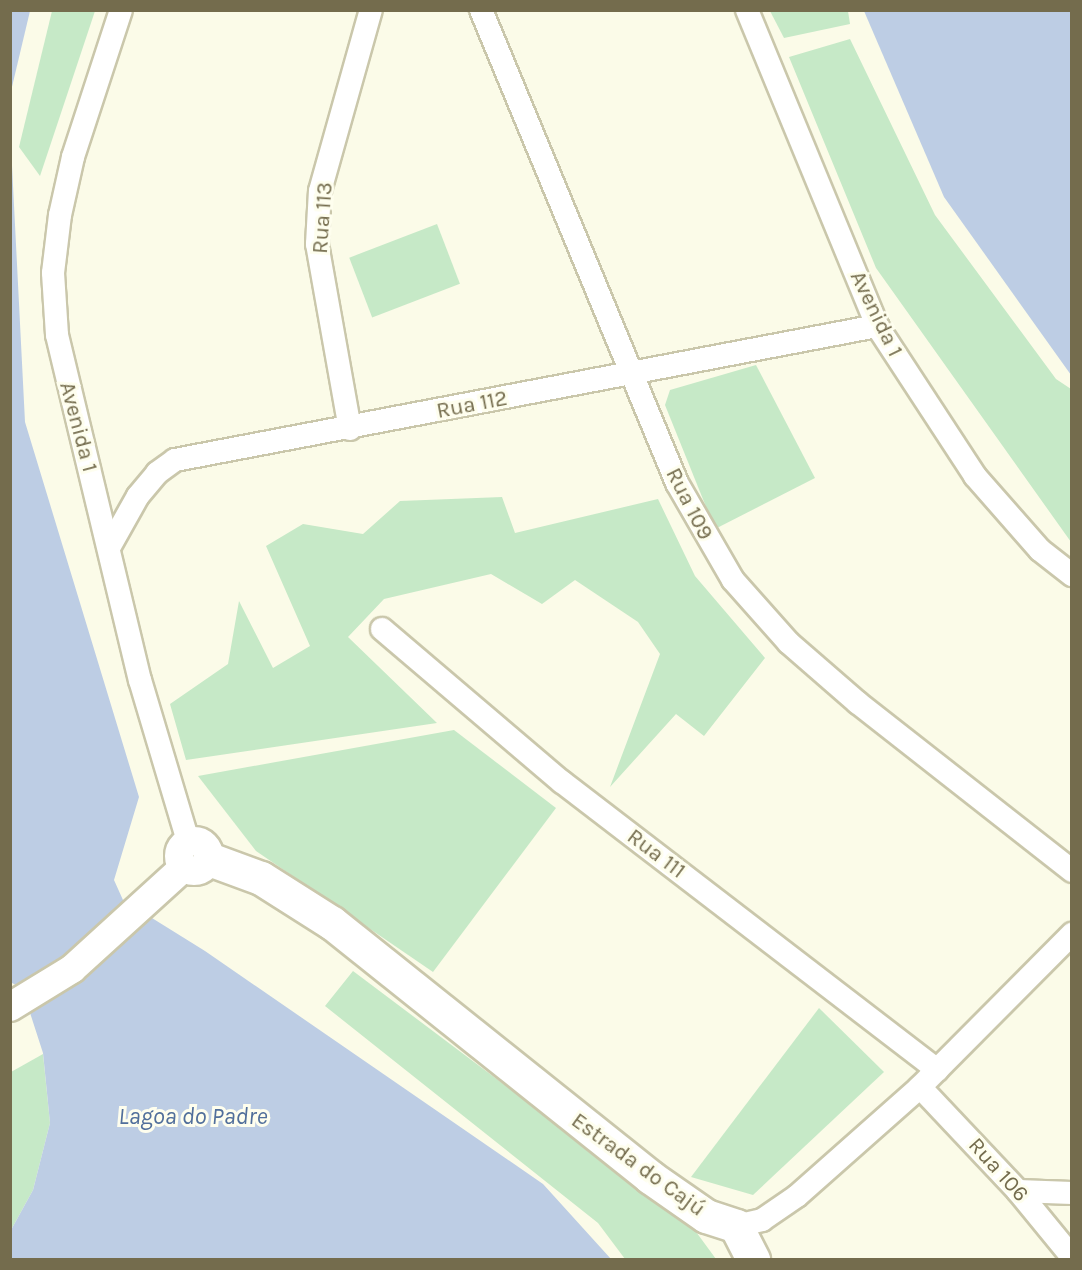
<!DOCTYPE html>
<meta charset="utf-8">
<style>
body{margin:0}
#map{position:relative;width:1082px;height:1270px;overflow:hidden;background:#fbfbe8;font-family:Karla,sans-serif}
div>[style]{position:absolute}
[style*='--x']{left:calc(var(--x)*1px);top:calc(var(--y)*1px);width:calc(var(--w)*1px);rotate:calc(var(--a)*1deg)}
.green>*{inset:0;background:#c6e9c7;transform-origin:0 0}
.water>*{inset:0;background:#bdcde4}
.roads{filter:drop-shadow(2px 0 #cac7ab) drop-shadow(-2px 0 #cac7ab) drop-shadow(0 2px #cac7ab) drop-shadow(0 -2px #cac7ab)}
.minor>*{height:22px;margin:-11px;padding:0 11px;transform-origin:11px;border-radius:11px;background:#fff}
.tertiary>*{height:28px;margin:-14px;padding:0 14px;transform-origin:14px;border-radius:14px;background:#fff}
.tertiary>.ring{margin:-14px;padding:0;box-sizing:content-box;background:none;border:28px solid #fff;border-radius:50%}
.secondary>*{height:33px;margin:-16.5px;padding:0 16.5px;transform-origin:16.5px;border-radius:16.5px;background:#fff}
span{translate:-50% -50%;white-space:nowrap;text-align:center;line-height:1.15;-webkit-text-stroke:6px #fefeee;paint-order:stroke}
.street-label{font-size:22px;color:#746c4d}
.water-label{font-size:24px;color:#516f9b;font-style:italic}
.frame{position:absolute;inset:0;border:12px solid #746c4d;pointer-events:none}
</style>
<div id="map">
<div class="green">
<i style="clip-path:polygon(52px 11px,95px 11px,40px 176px,19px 147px)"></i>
<i style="clip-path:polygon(770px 11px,848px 11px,850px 24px,784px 38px)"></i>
<i style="clip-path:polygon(850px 39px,935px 215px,1056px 379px,1071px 389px,1071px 542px,876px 268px,789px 57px)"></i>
<i style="left:437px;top:224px;width:64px;height:94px;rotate:69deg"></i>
<i style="clip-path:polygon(756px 365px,815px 478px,715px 529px,665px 405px,670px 390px)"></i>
<i style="clip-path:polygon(502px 497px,515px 533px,658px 499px,695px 576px,765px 658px,704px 736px,676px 714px,610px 787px,660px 654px,638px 622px,575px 580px,542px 604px,491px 574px,384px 599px,348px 637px,437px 723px,186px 760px,170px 704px,228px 664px,239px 601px,273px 668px,310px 646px,266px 546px,303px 524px,363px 534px,400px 501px)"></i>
<i style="clip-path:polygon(454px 730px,556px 808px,433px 972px,256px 851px,198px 776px)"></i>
<i style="clip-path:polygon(353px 971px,691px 1225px,716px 1259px,625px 1259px,598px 1223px,325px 1006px)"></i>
<i style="clip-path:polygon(819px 1008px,884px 1072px,753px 1195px,691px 1177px)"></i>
<i style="clip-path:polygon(43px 1054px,50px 1123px,33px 1190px,11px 1230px,11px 1072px)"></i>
</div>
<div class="water">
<i style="clip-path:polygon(11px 10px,30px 11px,11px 91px,10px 11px)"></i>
<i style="clip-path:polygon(864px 11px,1071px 11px,1071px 375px,944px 197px)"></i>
<i style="clip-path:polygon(10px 126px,25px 422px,139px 797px,114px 880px,123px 900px,205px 951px,543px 1184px,611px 1259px,11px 1259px,11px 1230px,33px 1190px,50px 1123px,43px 1053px,22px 988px,10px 982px)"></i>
</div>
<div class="roads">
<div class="minor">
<i style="--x:121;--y:10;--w:155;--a:108.1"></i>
<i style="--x:73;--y:157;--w:59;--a:102.6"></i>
<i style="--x:60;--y:215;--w:58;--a:96.9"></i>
<i style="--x:53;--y:273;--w:62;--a:86.3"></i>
<i style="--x:57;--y:335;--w:355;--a:76.5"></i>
<i style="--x:140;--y:680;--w:168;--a:73.4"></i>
<i style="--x:481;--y:10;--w:512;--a:67.49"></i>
<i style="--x:677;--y:483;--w:112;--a:60"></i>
<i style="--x:733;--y:580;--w:84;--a:48.4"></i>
<i style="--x:789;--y:643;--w:91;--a:41"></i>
<i style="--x:858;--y:703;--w:272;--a:38.1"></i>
<i style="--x:747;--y:10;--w:342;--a:67.6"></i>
<i style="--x:877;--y:326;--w:179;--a:56.8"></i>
<i style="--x:975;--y:476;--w:98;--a:48.7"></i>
<i style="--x:1040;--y:550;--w:41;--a:38"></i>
<i style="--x:350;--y:429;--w:188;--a:-100.1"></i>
<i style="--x:317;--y:244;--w:53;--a:-86.8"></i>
<i style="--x:320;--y:191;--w:188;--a:-74.3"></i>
<i style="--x:110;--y:546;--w:57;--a:-60.8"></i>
<i style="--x:138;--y:496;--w:30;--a:-50"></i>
<i style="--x:157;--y:473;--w:22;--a:-36"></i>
<i style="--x:175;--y:460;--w:715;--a:-10.81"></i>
<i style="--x:382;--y:629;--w:236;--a:40.4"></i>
<i style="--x:562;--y:782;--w:473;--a:37.5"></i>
<i style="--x:920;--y:1087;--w:143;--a:46.7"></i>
<i style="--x:1018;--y:1191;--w:85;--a:50.7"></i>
<i style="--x:1018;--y:1191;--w:54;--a:2.1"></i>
<i style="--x:736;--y:1226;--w:27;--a:-13"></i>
<i style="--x:762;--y:1220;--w:42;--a:-34.4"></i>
<i style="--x:797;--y:1196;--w:164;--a:-41.5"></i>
<i style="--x:920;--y:1087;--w:216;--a:-45.2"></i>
</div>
<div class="tertiary">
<i class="ring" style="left:179px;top:841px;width:2px;height:2px"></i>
<i style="--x:10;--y:1007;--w:73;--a:-31.5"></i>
<i style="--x:72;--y:969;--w:151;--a:-42.3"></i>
</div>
<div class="secondary">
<i style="--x:209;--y:859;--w:55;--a:20.1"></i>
<i style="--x:261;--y:878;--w:84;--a:32.4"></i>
<i style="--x:332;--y:923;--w:407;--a:38.6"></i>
<i style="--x:650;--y:1177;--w:68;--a:34.9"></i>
<i style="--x:706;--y:1216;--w:32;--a:18"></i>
<i style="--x:736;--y:1226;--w:38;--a:63"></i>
</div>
</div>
<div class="street-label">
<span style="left:323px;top:218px;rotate:-86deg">Rua 113</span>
<span style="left:876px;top:314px;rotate:64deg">Avenida 1</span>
<span style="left:472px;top:405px;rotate:-11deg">Rua 112</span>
<span style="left:78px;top:427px;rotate:75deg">Avenida 1</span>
<span style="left:689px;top:504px;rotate:63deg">Rua 109</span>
<span style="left:656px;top:854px;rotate:37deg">Rua 111</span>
<span style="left:638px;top:1165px;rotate:36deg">Estrada do Cajú</span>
<span style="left:998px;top:1170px;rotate:48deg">Rua 106</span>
</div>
<div class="water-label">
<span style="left:193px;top:1117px">Lagoa do Padre</span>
</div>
<div class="frame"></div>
</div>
